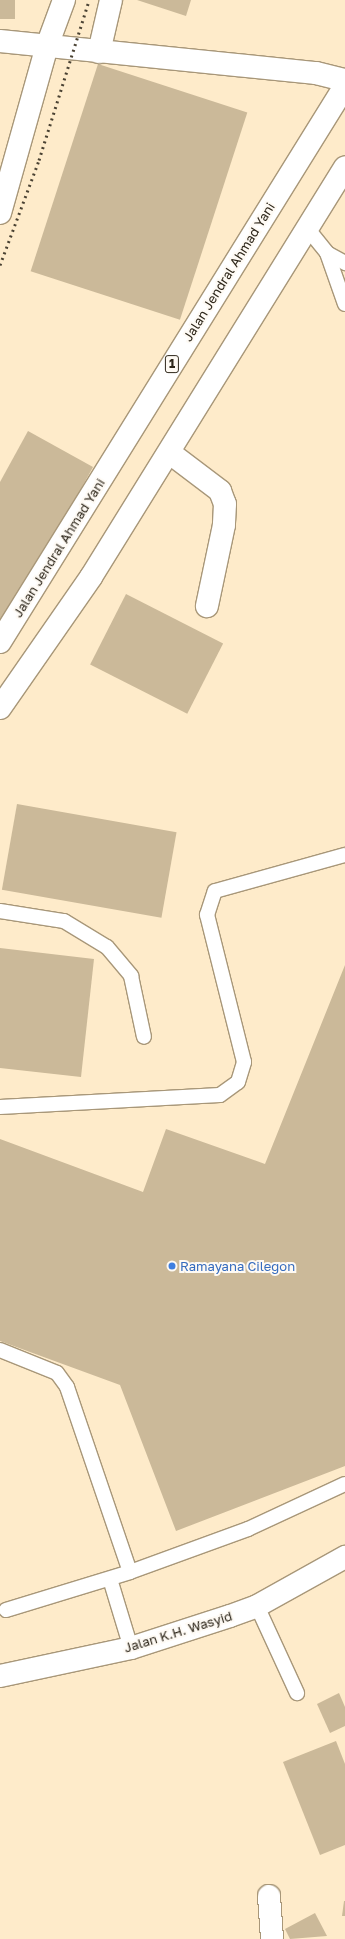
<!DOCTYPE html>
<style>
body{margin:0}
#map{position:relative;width:345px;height:1939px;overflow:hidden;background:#feebca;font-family:"Golos Text",sans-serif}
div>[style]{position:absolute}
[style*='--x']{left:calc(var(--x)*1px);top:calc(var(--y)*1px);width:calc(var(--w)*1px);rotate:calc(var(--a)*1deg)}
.building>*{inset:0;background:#cbb999;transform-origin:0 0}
.roads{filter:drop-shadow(1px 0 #a89779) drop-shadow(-1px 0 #a89779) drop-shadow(0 1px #a89779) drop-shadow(0 -1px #a89779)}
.service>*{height:14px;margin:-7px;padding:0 7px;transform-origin:7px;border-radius:7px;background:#fff}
.minor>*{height:22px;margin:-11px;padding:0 11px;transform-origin:11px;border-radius:11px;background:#fff}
.tertiary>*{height:22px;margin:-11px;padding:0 11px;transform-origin:11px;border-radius:11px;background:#fff}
.trunk>*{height:22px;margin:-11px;padding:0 11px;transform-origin:11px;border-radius:11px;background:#fff}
.rail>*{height:3px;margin-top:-1.5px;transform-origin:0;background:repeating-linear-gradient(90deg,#494132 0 2px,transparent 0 6px)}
.dots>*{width:11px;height:11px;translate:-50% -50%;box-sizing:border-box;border:2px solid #fefaf4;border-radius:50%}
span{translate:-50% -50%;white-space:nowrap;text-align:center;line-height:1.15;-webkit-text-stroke:4px #fefaf4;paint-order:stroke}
.shield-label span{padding:1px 3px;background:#fefaf4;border:1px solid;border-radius:3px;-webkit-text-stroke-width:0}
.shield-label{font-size:12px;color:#2e271b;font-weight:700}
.street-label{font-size:13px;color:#2e271b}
.shop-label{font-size:13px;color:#366cbe}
.left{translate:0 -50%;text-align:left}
</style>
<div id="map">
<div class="building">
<i style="left:0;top:0;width:15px;height:19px"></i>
<i style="clip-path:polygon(137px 0,191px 0,186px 16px)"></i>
<i style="left:98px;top:64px;width:157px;height:218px;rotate:18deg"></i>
<i style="clip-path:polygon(28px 431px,93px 467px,0 636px,0 482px)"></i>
<i style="left:126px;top:594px;width:109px;height:79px;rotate:27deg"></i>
<i style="left:17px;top:804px;width:162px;height:87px;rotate:10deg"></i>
<i style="clip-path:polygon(0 948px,94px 959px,81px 1077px,0 1068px)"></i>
<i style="clip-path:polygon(345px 965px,345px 1466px,176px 1531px,120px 1385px,0 1341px,0 1139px,143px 1192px,166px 1129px,265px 1164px)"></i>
<i style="clip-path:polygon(339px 1693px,345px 1707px,345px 1726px,330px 1733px,317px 1704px)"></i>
<i style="clip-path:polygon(336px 1741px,345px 1764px,345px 1845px,320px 1855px,283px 1762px)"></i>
<i style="clip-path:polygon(344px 1901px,345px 1901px,345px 1916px,342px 1916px)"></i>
<i style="clip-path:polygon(315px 1913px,327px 1936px,290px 1939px,285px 1929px)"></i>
</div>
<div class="roads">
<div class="service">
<i style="--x:307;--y:228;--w:32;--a:51"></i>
<i style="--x:327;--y:253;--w:54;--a:70.6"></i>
<i style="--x:327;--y:253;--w:21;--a:29"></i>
<i style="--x:0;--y:911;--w:65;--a:8.9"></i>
<i style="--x:64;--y:921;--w:50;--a:31.2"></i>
<i style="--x:107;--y:947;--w:38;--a:50"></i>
<i style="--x:131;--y:976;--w:62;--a:78"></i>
<i style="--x:0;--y:1107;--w:220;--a:-3.1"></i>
<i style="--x:220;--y:1095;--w:22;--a:-36"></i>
<i style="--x:238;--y:1082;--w:21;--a:-73"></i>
<i style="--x:244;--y:1062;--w:152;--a:-104.1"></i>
<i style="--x:207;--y:915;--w:25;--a:-72"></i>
<i style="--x:215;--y:891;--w:135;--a:-15.5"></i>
<i style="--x:0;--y:1350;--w:61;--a:22"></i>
<i style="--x:57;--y:1373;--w:17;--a:54"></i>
<i style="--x:67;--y:1387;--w:195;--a:71.2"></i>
<i style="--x:110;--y:1579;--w:72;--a:73.1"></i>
<i style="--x:257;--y:1606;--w:96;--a:65.3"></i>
<i style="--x:6;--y:1610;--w:130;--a:-17"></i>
<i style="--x:130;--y:1572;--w:126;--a:-20"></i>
<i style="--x:248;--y:1529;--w:107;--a:-24.9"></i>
</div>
<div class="minor">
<i style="--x:99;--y:52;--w:53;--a:-77"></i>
<i style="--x:0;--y:213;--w:173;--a:-74.3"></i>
<i style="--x:47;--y:46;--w:49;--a:-69.7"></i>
<i style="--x:170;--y:453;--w:63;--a:37.2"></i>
<i style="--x:220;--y:491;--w:14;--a:69"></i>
<i style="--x:225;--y:504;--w:21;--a:93"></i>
<i style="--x:224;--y:525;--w:83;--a:101.9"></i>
<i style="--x:0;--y:1676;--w:134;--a:-12.1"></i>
<i style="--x:131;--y:1648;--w:104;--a:-17.9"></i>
<i style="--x:230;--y:1616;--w:29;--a:-20"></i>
<i style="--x:257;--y:1606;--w:101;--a:-29.1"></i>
<i style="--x:269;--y:1896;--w:43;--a:86"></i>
</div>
<div class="tertiary">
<i style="--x:0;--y:41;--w:318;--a:5.8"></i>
<i style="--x:316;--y:73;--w:30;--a:14"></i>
</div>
<div class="trunk">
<i style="--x:0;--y:642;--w:654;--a:-58.18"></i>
<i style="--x:0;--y:708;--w:160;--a:-55.2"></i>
<i style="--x:91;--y:577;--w:482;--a:-58.2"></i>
</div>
</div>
<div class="rail">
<i style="--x:0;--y:265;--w:112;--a:-69.6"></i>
<i style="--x:39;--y:160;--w:168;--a:-72.6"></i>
</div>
<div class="dots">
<i style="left:172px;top:1266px;background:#3f7fe0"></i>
</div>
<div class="shield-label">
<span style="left:172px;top:364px">1</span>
</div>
<div class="street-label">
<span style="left:229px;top:272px;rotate:-58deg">Jalan Jendral Ahmad Yani</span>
<span style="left:59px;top:548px;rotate:-58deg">Jalan Jendral Ahmad Yani</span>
<span style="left:178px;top:1632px;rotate:-17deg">Jalan K.H. Wasyid</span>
</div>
<div class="shop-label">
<span class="left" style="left:180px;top:1266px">Ramayana Cilegon</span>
</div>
</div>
